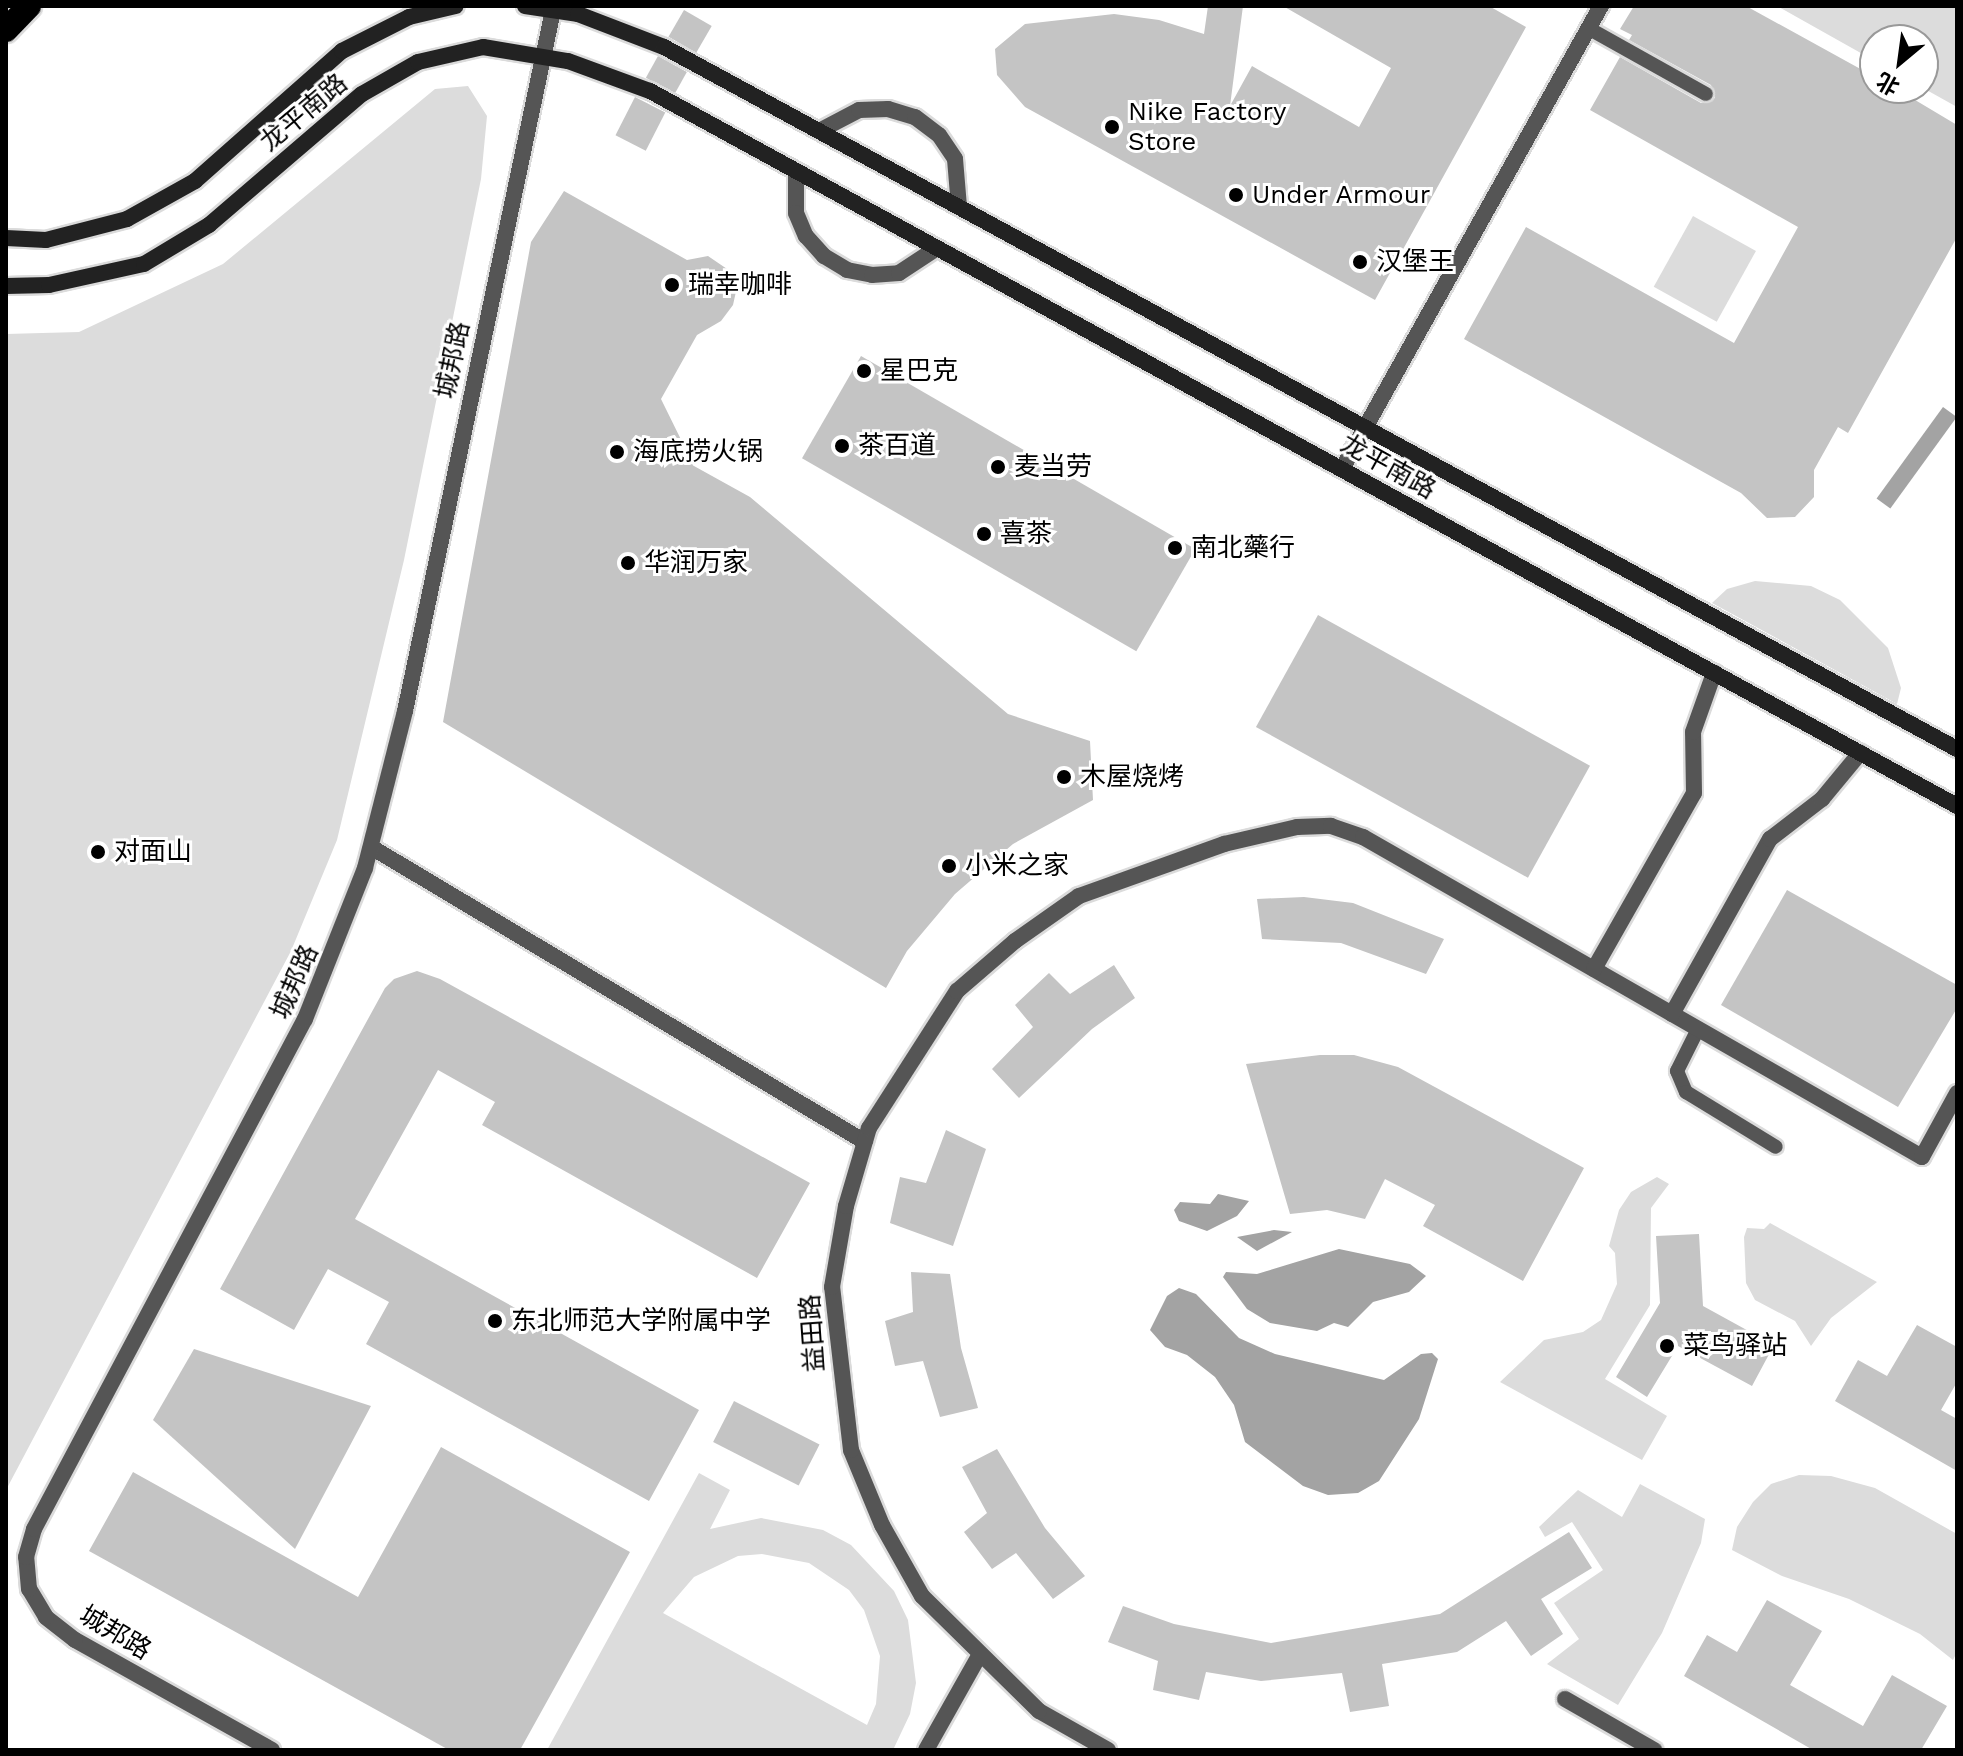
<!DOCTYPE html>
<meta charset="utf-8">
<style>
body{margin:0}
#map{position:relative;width:1963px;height:1756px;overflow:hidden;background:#fff;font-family:"Work Sans","Noto Sans SC",sans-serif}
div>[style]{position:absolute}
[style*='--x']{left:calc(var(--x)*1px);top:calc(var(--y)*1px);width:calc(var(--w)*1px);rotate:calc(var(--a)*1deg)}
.green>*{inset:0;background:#dcdcdc;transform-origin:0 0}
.water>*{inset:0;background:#a3a3a3;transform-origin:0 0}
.building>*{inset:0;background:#c4c4c4;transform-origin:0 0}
.roads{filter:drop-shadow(2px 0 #dbdbdb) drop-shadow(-2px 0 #dbdbdb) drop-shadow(0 2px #dbdbdb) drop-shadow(0 -2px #dbdbdb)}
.service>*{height:14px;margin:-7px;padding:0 7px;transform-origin:7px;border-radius:7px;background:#555}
.minor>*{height:16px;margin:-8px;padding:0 8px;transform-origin:8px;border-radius:8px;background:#555}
.tertiary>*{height:16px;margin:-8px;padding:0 8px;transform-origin:8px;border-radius:8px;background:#555}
.secondary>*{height:16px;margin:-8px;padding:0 8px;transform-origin:8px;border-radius:8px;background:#222}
.motorway>*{height:24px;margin:-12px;padding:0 12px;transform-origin:12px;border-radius:12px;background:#000}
.dots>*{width:22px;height:22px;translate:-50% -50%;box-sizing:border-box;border:4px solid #fff;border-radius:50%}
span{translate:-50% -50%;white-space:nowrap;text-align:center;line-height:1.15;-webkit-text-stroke:6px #fff;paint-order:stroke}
.poi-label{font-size:26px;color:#000}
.left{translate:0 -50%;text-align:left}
.street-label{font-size:26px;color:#000}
.frame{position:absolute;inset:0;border:8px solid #000;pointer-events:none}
.north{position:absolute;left:1859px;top:24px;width:80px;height:80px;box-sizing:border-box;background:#fff;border:2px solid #999;border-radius:50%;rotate:209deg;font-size:22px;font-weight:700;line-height:32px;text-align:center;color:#000}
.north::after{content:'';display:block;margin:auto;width:28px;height:36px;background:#000;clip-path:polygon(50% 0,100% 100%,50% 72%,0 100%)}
</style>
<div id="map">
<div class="green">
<i style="clip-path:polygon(1777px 6px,1957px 6px,1957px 107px,1923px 88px,1923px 40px,1875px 40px,1875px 61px)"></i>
<i style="clip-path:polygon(468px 86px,487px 116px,481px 179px,404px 560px,337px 840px,291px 951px,6px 1490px,6px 334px,79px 332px,223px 264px,435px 89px)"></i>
<i style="left:1693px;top:216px;width:72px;height:81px;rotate:29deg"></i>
<i style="clip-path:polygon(1755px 581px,1811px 586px,1840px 600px,1888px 648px,1901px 688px,1897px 704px,1712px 603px,1727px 589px)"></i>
<i style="clip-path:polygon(1657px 1177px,1669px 1184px,1651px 1208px,1650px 1305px,1605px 1379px,1667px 1416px,1642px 1460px,1500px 1382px,1544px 1340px,1583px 1332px,1601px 1320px,1617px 1284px,1615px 1253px,1609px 1246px,1619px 1210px,1631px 1192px)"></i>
<i style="clip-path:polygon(1770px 1223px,1877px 1282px,1831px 1318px,1811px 1346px,1795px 1321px,1755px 1300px,1746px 1283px,1744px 1237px,1747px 1228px,1764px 1229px)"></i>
<i style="clip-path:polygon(evenodd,699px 1473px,730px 1490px,710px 1529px,761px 1518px,823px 1530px,851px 1545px,894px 1591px,908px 1620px,916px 1683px,910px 1714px,893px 1750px,547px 1750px,699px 1473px,762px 1554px,809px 1563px,849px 1590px,864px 1610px,880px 1656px,876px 1704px,867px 1725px,663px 1613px,694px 1577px,738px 1556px,762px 1554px)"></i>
<i style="clip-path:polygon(1799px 1475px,1831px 1476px,1875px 1488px,1957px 1534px,1957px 1652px,1953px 1660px,1920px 1634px,1849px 1599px,1782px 1576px,1732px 1550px,1737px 1527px,1753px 1502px,1771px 1484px)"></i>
<i style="clip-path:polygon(1640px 1484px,1705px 1519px,1701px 1543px,1662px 1633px,1618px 1705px,1547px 1664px,1579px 1639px,1554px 1603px,1603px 1570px,1572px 1522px,1545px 1537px,1539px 1527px,1578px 1490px,1622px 1517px)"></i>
</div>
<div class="water">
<i style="left:1943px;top:407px;width:17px;height:113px;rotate:36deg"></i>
<i style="clip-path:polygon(1218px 1194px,1249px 1201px,1237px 1216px,1207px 1231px,1179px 1221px,1174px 1210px,1180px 1202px,1210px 1204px)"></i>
<i style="clip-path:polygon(1274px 1230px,1292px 1232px,1257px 1251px,1237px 1237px)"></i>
<i style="clip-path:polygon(1339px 1249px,1410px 1264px,1426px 1276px,1409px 1292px,1373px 1302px,1348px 1327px,1334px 1323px,1317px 1331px,1270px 1323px,1247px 1309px,1223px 1277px,1226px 1272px,1257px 1274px)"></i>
<i style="clip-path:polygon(1179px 1288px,1196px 1294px,1239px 1338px,1275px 1354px,1384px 1380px,1421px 1354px,1432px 1353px,1438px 1359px,1419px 1419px,1379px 1481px,1358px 1493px,1328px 1495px,1303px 1486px,1245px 1442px,1234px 1405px,1215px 1377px,1187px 1355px,1165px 1347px,1150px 1330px,1167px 1296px)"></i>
</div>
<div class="building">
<i style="clip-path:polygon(1208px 6px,1243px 6px,1230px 106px,1252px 66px,1359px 127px,1391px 68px,1283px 6px,1489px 6px,1526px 27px,1375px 300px,1025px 107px,997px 75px,995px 49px,1025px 24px,1114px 14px,1159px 20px,1204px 34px)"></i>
<i style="clip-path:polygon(1634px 6px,1746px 6px,1875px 77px,1875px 88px,1895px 88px,1957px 125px,1957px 237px,1848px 433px,1838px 427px,1814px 470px,1814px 497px,1795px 517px,1767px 518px,1741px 493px,1464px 339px,1526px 227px,1734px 343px,1798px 227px,1590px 110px,1620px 57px,1701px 103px,1715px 98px,1711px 85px,1629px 40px,1632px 35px,1620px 29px)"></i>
<i style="left:684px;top:10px;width:32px;height:31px;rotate:30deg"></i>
<i style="left:658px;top:56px;width:33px;height:25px;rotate:29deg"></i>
<i style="left:635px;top:97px;width:34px;height:43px;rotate:27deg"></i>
<i style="clip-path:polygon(564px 191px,687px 260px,708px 256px,730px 271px,737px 287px,733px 305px,721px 321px,697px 335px,661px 399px,694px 466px,750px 497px,1008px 714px,1090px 741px,1093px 800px,1013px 844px,955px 894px,907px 951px,886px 988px,443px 722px,531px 242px)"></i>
<i style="left:861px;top:356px;width:386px;height:118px;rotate:30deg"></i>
<i style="left:1318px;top:615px;width:311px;height:128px;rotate:29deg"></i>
<i style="clip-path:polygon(1787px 890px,1957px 985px,1957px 1008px,1898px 1107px,1721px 1005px)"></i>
<i style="clip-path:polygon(1304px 897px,1353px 903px,1444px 939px,1426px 974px,1341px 943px,1262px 939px,1257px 899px)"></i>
<i style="clip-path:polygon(1114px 965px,1135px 998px,1092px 1029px,1019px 1098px,992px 1069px,1033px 1027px,1015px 1005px,1049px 973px,1070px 994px)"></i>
<i style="clip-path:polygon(417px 971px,440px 979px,810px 1183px,757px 1278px,482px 1125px,495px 1102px,438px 1070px,355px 1219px,699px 1410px,649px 1501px,366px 1344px,389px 1302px,328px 1269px,294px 1330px,220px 1289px,385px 988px,394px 979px)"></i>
<i style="clip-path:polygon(1320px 1055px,1354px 1055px,1398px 1067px,1584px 1168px,1523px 1281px,1423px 1226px,1435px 1205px,1385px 1179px,1365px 1219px,1327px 1210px,1290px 1214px,1246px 1064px)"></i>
<i style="clip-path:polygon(946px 1130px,986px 1149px,953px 1246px,890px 1223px,900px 1177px,926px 1183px)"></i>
<i style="clip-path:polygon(1699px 1234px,1703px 1306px,1774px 1345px,1752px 1386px,1678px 1346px,1647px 1397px,1616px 1377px,1660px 1303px,1656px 1236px)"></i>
<i style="clip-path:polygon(911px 1272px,950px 1274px,961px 1348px,978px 1408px,940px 1417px,923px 1361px,895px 1366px,885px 1321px,913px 1312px)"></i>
<i style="clip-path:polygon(1917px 1325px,1957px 1347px,1957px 1382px,1941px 1410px,1957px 1419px,1957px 1471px,1835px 1401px,1858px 1360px,1887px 1376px)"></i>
<i style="clip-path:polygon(194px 1349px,371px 1406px,295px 1549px,153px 1420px)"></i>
<i style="left:734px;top:1401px;width:96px;height:46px;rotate:27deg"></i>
<i style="clip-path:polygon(441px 1447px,630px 1552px,520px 1750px,449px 1750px,89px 1551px,133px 1472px,358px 1597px)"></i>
<i style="clip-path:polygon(997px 1449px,1045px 1528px,1085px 1576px,1053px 1599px,1016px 1553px,992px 1569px,964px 1532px,987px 1513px,962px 1467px)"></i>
<i style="clip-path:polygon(1569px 1532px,1592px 1568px,1541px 1599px,1563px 1634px,1531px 1656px,1506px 1621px,1457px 1652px,1382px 1664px,1389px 1706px,1350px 1712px,1342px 1673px,1261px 1681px,1206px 1672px,1199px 1700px,1153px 1690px,1158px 1661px,1108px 1642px,1123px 1606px,1174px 1624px,1271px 1643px,1440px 1614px)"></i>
<i style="clip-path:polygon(1767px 1600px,1822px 1631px,1790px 1685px,1863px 1726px,1892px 1675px,1947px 1706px,1921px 1750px,1813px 1750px,1684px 1676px,1707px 1635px,1737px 1652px)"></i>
</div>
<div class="roads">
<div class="service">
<i style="--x:1588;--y:28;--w:135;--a:29.2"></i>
<i style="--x:1698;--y:1029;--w:47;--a:116.6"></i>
<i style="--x:1677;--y:1071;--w:23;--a:67"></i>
<i style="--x:1686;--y:1092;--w:105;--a:31.4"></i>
</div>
<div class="minor">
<i style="--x:819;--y:131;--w:45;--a:-27.7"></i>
<i style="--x:859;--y:110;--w:29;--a:-2"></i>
<i style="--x:888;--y:109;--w:28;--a:17"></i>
<i style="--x:915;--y:117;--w:30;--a:37"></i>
<i style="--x:939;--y:135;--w:29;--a:56"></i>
<i style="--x:955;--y:159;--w:48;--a:85.2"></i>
<i style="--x:796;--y:171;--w:42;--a:90"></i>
<i style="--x:796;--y:213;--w:25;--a:67"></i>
<i style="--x:806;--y:236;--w:27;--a:48"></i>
<i style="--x:824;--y:256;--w:27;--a:31"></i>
<i style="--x:847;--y:270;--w:25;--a:11"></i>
<i style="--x:872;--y:275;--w:27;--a:-4"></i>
<i style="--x:899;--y:273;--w:45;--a:-33.3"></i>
<i style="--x:1224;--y:844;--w:75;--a:-13.1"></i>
<i style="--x:1297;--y:827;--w:34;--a:-2"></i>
<i style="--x:1331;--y:826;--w:34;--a:19"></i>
<i style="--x:1363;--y:837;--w:644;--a:29.79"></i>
<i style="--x:1922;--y:1157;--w:73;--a:-61.3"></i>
<i style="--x:1594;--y:969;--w:202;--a:-60.4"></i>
<i style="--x:1694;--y:793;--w:61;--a:-90.9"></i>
<i style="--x:1693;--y:732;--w:63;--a:-70.4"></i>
<i style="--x:1672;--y:1014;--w:201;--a:-60.8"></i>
<i style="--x:1770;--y:839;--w:66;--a:-37.6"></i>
<i style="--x:1822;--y:799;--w:60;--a:-50.4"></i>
<i style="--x:1565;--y:1699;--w:103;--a:29.8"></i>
</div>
<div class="tertiary">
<i style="--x:1342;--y:469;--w:531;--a:-60.78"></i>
<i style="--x:371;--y:847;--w:575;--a:30.84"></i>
<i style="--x:272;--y:1750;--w:226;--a:-150.8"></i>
<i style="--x:75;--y:1640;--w:37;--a:-142"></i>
<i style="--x:46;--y:1617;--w:33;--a:-121"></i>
<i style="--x:29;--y:1589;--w:32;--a:-95"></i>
<i style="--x:26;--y:1557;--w:29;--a:-74"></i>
<i style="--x:34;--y:1529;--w:578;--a:-62.02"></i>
<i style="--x:305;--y:1019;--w:162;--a:-68.3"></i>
<i style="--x:365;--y:868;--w:162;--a:-75.7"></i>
<i style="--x:405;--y:711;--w:721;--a:-78.07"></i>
<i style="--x:926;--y:1750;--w:108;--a:-60.6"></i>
<i style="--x:1108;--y:1750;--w:79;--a:-150.5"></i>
<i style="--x:1039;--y:1711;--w:164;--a:-135.5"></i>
<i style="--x:922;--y:1596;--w:81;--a:-119.4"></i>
<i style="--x:882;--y:1525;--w:81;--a:-112.5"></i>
<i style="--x:851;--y:1450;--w:164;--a:-96.6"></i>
<i style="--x:832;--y:1287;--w:82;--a:-80.2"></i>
<i style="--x:846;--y:1206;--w:81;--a:-73.6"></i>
<i style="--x:869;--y:1128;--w:163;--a:-57.3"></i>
<i style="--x:957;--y:991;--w:77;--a:-40.8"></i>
<i style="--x:1015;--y:941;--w:78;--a:-35.1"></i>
<i style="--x:1079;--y:896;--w:154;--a:-19.7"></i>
</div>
<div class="secondary">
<i style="--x:525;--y:6;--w:54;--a:8.6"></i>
<i style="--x:578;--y:14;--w:92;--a:21"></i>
<i style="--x:664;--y:47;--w:1471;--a:28.5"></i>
<i style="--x:6;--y:238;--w:40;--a:2.9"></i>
<i style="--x:46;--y:240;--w:84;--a:-14.5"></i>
<i style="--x:127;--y:219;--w:78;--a:-29.2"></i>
<i style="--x:195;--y:181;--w:196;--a:-41.5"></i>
<i style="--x:342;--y:51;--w:75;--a:-26.9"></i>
<i style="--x:409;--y:17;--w:48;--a:-13.2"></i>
<i style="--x:6;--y:286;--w:43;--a:-1.3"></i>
<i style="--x:49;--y:285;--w:97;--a:-12.5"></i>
<i style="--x:144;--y:264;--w:76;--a:-31"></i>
<i style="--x:209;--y:225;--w:201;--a:-40.6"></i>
<i style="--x:362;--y:94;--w:64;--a:-29.7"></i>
<i style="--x:418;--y:62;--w:67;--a:-13"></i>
<i style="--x:483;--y:47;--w:86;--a:9.4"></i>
<i style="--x:568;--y:61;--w:87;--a:20.1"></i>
<i style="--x:650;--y:91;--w:1490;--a:28.68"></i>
</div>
<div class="motorway">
<i style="--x:6;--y:30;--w:33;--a:-46"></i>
</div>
</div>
<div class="dots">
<i style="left:1112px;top:127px;background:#000"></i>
<i style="left:1236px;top:195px;background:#000"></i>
<i style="left:1360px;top:262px;background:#000"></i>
<i style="left:672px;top:285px;background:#000"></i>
<i style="left:864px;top:371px;background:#000"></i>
<i style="left:842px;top:446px;background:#000"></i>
<i style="left:617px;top:452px;background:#000"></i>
<i style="left:998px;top:467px;background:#000"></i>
<i style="left:984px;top:534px;background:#000"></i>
<i style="left:1175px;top:548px;background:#000"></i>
<i style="left:628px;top:563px;background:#000"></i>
<i style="left:1064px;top:777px;background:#000"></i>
<i style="left:98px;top:852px;background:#000"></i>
<i style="left:949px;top:866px;background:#000"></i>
<i style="left:495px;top:1321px;background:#000"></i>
<i style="left:1667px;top:1346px;background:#000"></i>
</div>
<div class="poi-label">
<span class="left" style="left:1128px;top:127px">Nike Factory<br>Store</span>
<span class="left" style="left:1252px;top:195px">Under Armour</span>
<span class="left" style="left:1376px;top:262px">汉堡王</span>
<span class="left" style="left:688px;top:285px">瑞幸咖啡</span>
<span class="left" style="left:880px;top:371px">星巴克</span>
<span class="left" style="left:858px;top:446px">茶百道</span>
<span class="left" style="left:633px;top:452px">海底捞火锅</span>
<span class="left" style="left:1014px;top:467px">麦当劳</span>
<span class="left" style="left:1000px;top:534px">喜茶</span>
<span class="left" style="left:1191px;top:548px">南北藥行</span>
<span class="left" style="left:644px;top:563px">华润万家</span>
<span class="left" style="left:1080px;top:777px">木屋烧烤</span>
<span class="left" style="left:114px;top:852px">对面山</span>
<span class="left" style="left:965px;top:866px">小米之家</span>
<span class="left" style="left:511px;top:1321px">东北师范大学附属中学</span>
<span class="left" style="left:1683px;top:1346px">菜鸟驿站</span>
</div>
<div class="street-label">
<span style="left:304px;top:113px;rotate:-40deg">龙平南路</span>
<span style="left:453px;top:360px;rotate:-78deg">城邦路</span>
<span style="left:1388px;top:467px;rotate:29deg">龙平南路</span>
<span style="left:295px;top:982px;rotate:-66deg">城邦路</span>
<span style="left:813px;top:1333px;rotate:-94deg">益田路</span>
<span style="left:115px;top:1633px;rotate:31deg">城邦路</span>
</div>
<div class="frame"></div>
<div class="north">北</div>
</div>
